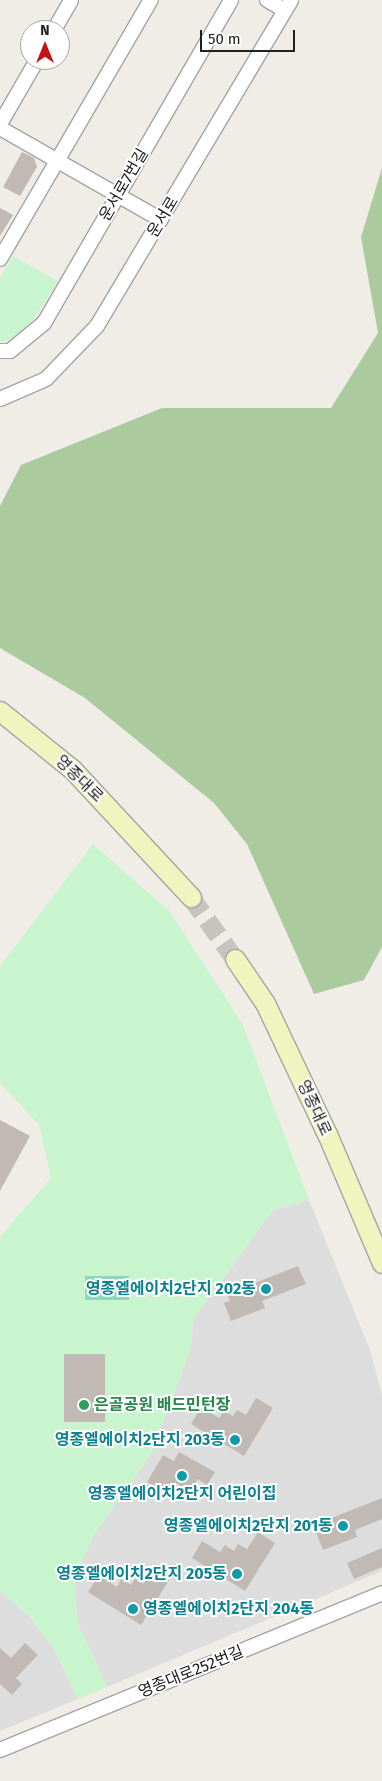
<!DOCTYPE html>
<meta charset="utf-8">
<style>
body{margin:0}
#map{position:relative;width:382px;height:1781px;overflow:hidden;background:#f0ede7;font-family:"Fira Sans","Noto Sans KR",sans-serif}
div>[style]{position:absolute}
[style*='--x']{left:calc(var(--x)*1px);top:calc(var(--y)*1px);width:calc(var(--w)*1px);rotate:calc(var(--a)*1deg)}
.residential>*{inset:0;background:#dedddd}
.forest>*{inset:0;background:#abcb9f}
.park>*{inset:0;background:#c8f5cd}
.pitch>*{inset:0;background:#8cd8bd;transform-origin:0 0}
.building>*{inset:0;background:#c0b9b4;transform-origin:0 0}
.secondary-tunnel>*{height:19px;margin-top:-9.5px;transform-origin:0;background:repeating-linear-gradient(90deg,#c6c4bf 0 19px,transparent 0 28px)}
.roads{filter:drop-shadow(1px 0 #a4a4a4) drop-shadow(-1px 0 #a4a4a4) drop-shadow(0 1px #a4a4a4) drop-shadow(0 -1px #a4a4a4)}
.street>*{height:14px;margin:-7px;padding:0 7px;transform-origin:7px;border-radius:7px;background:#fff}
.secondary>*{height:19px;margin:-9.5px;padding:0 9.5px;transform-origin:9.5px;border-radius:9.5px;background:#f0f5c0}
.dots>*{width:14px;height:14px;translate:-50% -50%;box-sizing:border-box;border:2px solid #fff;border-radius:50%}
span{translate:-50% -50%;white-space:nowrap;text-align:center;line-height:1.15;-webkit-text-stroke:4px #fff;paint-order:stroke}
.street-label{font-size:16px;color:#202020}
.culture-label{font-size:16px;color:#0d838f;font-weight:700}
.right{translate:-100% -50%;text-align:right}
.left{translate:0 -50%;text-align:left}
.leisure-label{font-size:16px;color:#27864d;font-weight:700}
.north{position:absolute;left:20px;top:20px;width:50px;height:50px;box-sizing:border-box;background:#fff;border:1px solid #a6a6a6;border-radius:50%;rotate:0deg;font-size:14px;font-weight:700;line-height:20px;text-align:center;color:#202020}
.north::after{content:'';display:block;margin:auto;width:18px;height:22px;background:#bf1611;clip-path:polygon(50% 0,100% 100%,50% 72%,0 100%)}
.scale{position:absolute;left:200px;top:30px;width:95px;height:22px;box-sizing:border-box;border:2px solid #202020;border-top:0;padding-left:6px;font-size:15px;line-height:18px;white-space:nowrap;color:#202020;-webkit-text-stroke:4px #fff;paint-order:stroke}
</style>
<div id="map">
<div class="residential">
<i style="clip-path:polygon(309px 1200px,370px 1350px,382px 1395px,382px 1571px,107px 1687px,77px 1621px,75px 1577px,94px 1534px,151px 1454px,191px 1348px,193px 1320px,273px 1210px)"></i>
<i style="clip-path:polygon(0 1591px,29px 1616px,55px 1651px,78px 1699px,0 1731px)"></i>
</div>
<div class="forest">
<i style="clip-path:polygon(382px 168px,382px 947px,364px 980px,314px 994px,247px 844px,214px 803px,85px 698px,0 648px,0 506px,21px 465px,162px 408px,331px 408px,378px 333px,361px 237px)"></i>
</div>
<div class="park">
<i style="clip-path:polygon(13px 256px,58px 281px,22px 337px,0 342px,0 278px)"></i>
<i style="clip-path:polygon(93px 844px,170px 912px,243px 1025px,309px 1200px,273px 1210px,193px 1320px,191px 1348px,151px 1454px,94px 1534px,75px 1577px,77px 1621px,107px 1687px,78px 1699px,55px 1651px,29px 1616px,0 1591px,0 1237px,51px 1178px,39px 1125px,0 1083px,0 966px)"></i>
</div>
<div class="pitch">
<i style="left:129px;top:1276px;width:24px;height:44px;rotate:90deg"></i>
</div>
<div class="building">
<i style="clip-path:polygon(22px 152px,34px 158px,37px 167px,20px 196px,3px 187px)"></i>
<i style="clip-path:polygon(0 208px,13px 215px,0 236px)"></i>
<i style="clip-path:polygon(0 1120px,30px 1136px,0 1191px)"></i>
<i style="clip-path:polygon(298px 1266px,306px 1284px,262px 1301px,265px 1308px,231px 1321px,224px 1303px,230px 1301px,227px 1294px)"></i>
<i style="left:64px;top:1354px;width:41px;height:68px"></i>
<i style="clip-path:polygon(256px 1398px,273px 1408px,244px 1456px,191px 1424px,201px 1407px,219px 1418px,224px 1411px,233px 1416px,237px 1410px,246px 1415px)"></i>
<i style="clip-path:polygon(179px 1452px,215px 1472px,207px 1485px,198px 1479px,190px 1491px,175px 1483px,169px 1494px,147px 1482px,163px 1455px,174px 1461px)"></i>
<i style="clip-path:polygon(382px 1498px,382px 1519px,355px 1530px,357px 1537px,323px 1550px,316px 1532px,322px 1530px,319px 1523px)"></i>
<i style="clip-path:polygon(258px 1532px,275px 1543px,245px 1591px,192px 1558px,202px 1541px,220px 1552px,225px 1545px,234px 1551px,238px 1544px,247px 1549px)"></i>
<i style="clip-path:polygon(382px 1548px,382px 1567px,354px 1579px,347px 1563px)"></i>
<i style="clip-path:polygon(154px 1566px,171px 1577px,141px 1625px,88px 1592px,99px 1575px,117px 1587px,121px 1579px,131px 1585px,135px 1579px,143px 1584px)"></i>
<i style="clip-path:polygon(25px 1643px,38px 1655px,16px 1678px,22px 1684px,12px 1695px,0 1684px,0 1648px,11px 1658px)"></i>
</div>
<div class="secondary-tunnel">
<i style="--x:191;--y:897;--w:76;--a:54.6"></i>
</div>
<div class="roads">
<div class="street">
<i style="--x:267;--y:0;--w:20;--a:30"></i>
<i style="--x:54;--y:30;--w:34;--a:-60"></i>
<i style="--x:0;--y:124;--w:74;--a:-60"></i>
<i style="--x:0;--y:128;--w:185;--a:29.7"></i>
<i style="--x:0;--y:259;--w:300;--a:-59.8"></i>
<i style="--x:0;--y:351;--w:10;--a:0"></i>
<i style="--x:10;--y:351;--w:44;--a:-39.5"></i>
<i style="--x:44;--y:323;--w:373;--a:-59.9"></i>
<i style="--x:0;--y:399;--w:50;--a:-23.5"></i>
<i style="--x:46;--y:379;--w:74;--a:-46.1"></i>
<i style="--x:97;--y:326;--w:379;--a:-59.2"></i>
<i style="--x:0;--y:1750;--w:413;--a:-22.3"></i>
</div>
<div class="secondary">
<i style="--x:0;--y:711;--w:92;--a:38.9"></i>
<i style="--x:72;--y:769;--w:175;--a:47.1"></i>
<i style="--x:235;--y:959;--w:53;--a:55.7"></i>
<i style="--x:265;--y:1003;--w:147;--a:64.7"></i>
<i style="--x:328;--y:1136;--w:138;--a:67"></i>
</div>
</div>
<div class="dots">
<i style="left:266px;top:1289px;background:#0f9aa8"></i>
<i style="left:84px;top:1405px;background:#2e9e5b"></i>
<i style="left:235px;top:1440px;background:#0f9aa8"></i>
<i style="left:182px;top:1476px;background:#0f9aa8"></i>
<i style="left:343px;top:1526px;background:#0f9aa8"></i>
<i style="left:237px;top:1574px;background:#0f9aa8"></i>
<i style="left:133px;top:1609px;background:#0f9aa8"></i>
</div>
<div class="street-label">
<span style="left:124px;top:185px;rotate:-60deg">운서로7번길</span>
<span style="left:163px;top:217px;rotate:-59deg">운서로</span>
<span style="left:79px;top:779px;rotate:44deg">영종대로</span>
<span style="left:314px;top:1108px;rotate:65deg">영종대로</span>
<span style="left:191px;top:1672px;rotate:-22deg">영종대로252번길</span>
</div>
<div class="culture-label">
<span class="right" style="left:256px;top:1289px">영종엘에이치2단지 202동</span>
<span class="right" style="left:225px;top:1440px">영종엘에이치2단지 203동</span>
<span style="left:182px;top:1494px">영종엘에이치2단지 어린이집</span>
<span class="right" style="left:333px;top:1526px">영종엘에이치2단지 201동</span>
<span class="right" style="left:227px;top:1574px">영종엘에이치2단지 205동</span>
<span class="left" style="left:143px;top:1609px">영종엘에이치2단지 204동</span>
</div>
<div class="leisure-label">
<span class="left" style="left:94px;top:1405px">은골공원 배드민턴장</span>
</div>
<div class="north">N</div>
<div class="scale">50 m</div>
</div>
